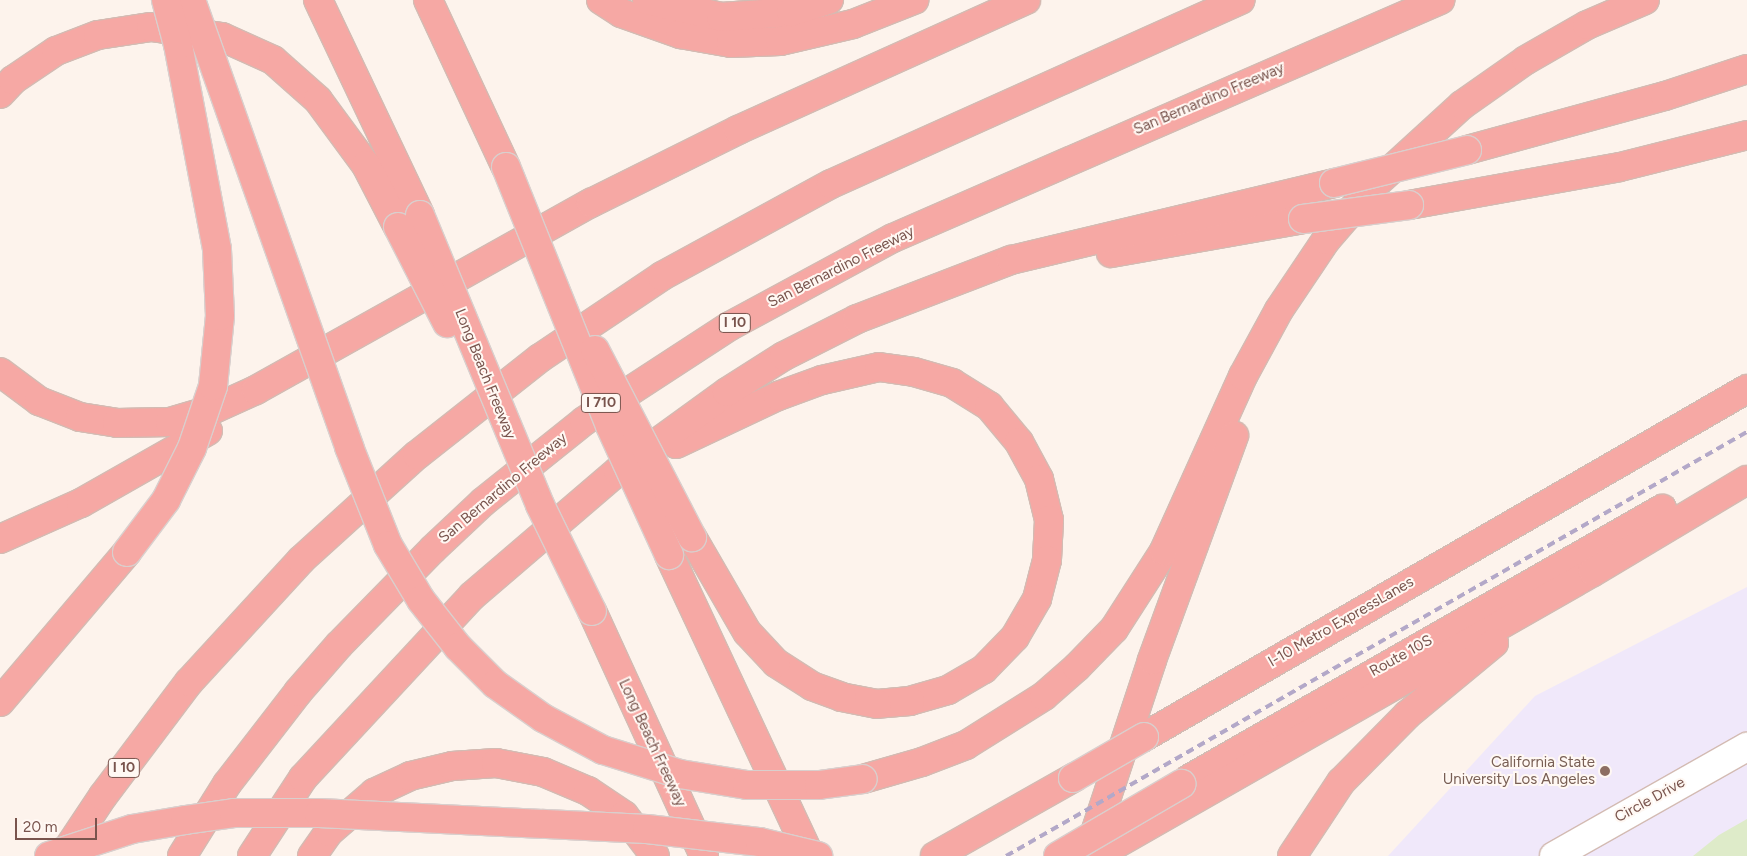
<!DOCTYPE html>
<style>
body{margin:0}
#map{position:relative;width:1747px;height:856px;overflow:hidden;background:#fdf3ec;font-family:Figtree,sans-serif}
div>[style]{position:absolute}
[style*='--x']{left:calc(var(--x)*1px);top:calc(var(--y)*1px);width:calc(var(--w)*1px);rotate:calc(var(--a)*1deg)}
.education>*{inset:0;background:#f0e8fa}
.green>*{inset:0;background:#deebc9}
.roads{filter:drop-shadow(1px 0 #d3bbb3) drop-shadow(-1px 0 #d3bbb3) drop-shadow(0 1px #d3bbb3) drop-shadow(0 -1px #d3bbb3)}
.minor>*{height:28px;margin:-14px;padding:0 14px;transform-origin:14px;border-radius:14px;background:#fff}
.highway>*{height:28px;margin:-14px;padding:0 14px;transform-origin:14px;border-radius:14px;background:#f6a8a4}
.rail>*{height:4px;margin-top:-2px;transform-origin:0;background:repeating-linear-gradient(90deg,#b3a8c8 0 8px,transparent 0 13px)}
.bridges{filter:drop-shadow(1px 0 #d9cfcd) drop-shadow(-1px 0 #d9cfcd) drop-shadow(0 1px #d9cfcd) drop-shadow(0 -1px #d9cfcd)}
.highway-bridge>*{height:28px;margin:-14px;padding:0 14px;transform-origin:14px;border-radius:14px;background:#f6a8a4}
.dots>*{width:14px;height:14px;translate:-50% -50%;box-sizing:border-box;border:2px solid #fff8f3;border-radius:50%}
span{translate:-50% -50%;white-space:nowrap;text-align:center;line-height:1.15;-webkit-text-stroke:4px #fff8f3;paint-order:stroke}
.shield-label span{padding:1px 4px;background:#fff8f3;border:1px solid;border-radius:4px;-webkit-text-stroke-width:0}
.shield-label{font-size:14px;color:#79544d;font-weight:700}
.street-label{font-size:15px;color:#79544d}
.education-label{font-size:15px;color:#785e54}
.right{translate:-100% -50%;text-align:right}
.scale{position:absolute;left:15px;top:818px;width:82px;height:22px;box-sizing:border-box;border:2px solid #79544d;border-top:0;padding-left:6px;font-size:15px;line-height:18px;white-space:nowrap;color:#79544d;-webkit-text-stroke:4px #fff8f3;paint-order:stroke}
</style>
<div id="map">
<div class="education">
<i style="clip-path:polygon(1747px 587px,1747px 856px,1388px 856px,1535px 696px)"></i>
</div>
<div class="green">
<i style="clip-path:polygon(1747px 819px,1747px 856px,1693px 856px,1719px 835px)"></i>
</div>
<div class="roads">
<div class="minor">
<i style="--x:1554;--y:856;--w:222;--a:-29.5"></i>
</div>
<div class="highway">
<i style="--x:318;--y:0;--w:238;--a:64.6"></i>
<i style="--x:428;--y:0;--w:184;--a:65"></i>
<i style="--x:601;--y:0;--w:24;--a:33"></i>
<i style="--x:621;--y:13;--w:63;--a:19.6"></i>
<i style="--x:680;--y:34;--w:52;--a:10"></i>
<i style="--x:731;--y:43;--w:49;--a:-2.3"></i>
<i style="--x:780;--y:41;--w:75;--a:-13.1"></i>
<i style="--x:853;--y:24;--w:66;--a:-21.5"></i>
<i style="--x:647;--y:0;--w:76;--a:12.9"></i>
<i style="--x:721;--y:17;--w:70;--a:-4.1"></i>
<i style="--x:791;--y:12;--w:40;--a:-18"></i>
<i style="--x:0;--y:94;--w:19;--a:-47"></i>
<i style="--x:13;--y:80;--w:52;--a:-34"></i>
<i style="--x:56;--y:51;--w:45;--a:-20.9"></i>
<i style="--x:98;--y:35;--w:54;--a:-8.6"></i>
<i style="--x:151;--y:27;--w:72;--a:8"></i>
<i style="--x:222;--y:37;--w:56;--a:24.3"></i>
<i style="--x:273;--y:60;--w:60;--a:41.6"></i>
<i style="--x:318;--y:100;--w:81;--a:53.6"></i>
<i style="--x:366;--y:165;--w:70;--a:62.7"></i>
<i style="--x:1467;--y:150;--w:205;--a:-15.3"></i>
<i style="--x:1665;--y:96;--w:86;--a:-18.2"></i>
<i style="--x:1409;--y:205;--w:214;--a:-10.2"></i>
<i style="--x:1620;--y:167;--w:131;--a:-14.1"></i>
<i style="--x:1111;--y:253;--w:195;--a:-10"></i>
<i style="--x:0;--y:372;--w:49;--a:36.6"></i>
<i style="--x:39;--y:401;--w:44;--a:21.3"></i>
<i style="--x:80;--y:417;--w:37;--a:9"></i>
<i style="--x:117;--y:423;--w:53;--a:-1.1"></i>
<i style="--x:170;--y:422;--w:46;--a:-16.5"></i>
<i style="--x:214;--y:409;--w:46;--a:-24.3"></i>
<i style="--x:256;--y:390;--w:384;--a:-29.2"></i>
<i style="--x:591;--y:203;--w:164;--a:-26.4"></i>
<i style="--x:738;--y:130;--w:316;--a:-24.3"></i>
<i style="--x:676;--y:444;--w:113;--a:-25.2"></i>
<i style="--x:778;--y:396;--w:47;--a:-20"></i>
<i style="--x:822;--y:380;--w:58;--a:-12.8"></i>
<i style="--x:879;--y:367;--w:35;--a:8"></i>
<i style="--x:914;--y:372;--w:40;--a:16"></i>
<i style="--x:952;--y:383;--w:44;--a:31.9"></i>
<i style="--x:989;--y:406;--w:47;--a:50.2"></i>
<i style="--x:1019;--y:442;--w:42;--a:61.6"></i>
<i style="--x:1039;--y:479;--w:42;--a:76.3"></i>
<i style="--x:1049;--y:520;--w:40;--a:92.9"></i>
<i style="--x:1047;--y:560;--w:40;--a:104.4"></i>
<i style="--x:1037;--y:599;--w:44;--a:120.1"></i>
<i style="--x:1015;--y:637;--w:45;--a:134.1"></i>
<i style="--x:984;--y:669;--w:42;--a:149.7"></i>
<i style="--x:948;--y:690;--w:40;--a:164"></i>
<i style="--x:910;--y:701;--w:33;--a:175"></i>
<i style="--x:877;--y:704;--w:36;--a:-169"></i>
<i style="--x:842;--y:697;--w:32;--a:-160"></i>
<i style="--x:812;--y:686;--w:43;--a:-147.4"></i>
<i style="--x:776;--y:663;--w:42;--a:-133.1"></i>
<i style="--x:747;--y:632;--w:110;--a:-120.1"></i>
<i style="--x:0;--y:539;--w:89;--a:-24"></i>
<i style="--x:81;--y:503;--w:146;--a:-29.6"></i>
<i style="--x:669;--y:555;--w:332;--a:64.9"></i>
<i style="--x:592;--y:611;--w:269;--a:65.4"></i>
<i style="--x:0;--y:702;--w:197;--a:-49.7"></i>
<i style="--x:1144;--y:737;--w:696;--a:-29.99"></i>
<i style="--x:863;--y:779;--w:61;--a:-16.1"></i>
<i style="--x:922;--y:762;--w:47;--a:-21.1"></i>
<i style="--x:966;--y:745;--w:92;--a:-32.1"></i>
<i style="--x:1044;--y:696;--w:44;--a:-41.3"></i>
<i style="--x:1077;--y:667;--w:53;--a:-45.8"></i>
<i style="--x:1114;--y:629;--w:93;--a:-57.3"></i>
<i style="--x:1164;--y:551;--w:192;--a:-65.7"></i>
<i style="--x:1243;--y:376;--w:75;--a:-61.4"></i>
<i style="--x:1279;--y:310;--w:84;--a:-56.1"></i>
<i style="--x:1326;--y:240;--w:69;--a:-49.1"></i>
<i style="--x:1371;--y:188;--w:123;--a:-42.4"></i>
<i style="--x:1462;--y:105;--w:78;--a:-35.1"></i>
<i style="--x:1526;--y:60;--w:70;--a:-29.8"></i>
<i style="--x:1587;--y:25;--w:63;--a:-23.3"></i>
<i style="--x:1189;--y:779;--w:545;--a:-29.72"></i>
<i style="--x:1089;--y:851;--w:201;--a:-71.7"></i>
<i style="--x:1152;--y:660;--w:239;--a:-69.9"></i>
<i style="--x:63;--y:856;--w:72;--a:-56.3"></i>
<i style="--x:103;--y:796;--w:143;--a:-53"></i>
<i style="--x:189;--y:682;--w:166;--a:-47.4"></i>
<i style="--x:301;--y:560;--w:156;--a:-42.2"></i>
<i style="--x:417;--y:455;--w:157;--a:-38.3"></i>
<i style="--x:540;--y:358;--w:147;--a:-33.9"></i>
<i style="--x:662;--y:276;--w:192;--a:-28.6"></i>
<i style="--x:831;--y:184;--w:449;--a:-24.2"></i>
<i style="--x:182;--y:856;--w:85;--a:-58"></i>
<i style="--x:227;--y:784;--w:116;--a:-52.3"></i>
<i style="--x:298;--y:692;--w:62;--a:-48.9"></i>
<i style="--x:339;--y:645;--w:134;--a:-45.6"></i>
<i style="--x:433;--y:549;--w:69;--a:-43.2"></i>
<i style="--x:483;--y:502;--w:129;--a:-38.7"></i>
<i style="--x:584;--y:421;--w:174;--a:-33.1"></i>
<i style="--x:730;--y:326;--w:185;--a:-28.4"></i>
<i style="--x:893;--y:238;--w:597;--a:-23.51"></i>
<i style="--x:252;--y:856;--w:93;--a:-56.8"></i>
<i style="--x:303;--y:778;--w:248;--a:-47.1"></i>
<i style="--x:472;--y:596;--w:192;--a:-40.6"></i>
<i style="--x:618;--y:471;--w:135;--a:-35.9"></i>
<i style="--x:727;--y:392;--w:67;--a:-32.3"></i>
<i style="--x:784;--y:356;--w:82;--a:-26.9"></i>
<i style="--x:857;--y:319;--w:165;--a:-21"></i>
<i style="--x:1011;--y:260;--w:332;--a:-13.4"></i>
<i style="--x:312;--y:856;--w:29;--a:-55"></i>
<i style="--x:329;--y:832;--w:60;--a:-40.9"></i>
<i style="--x:374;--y:793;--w:40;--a:-25"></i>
<i style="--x:410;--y:776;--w:43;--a:-13.4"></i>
<i style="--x:452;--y:766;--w:44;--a:-3.9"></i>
<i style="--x:496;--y:763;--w:48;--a:10.8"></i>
<i style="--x:543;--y:772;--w:49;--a:22.9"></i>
<i style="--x:588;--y:791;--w:43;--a:33.7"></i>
<i style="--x:624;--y:815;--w:51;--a:52.9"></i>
<i style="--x:935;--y:856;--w:159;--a:-29.5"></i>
<i style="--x:1095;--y:856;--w:573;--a:-29.7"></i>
<i style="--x:1593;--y:572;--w:179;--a:-30.9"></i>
<i style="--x:1292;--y:856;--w:89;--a:-56.5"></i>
<i style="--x:1341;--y:782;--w:94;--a:-45.4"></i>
<i style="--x:1407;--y:715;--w:113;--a:-39.6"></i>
</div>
</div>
<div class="rail">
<i style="--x:1006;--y:856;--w:854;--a:-29.78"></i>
</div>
<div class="bridges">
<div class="highway-bridge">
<i style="--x:191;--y:0;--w:474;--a:70.5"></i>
<i style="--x:349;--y:447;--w:105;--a:68.3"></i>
<i style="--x:388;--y:545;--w:64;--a:59"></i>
<i style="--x:421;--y:600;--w:60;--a:51.8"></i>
<i style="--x:458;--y:647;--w:52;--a:45"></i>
<i style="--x:495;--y:684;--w:59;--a:35.3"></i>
<i style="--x:543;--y:718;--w:68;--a:28.1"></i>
<i style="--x:603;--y:750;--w:81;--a:17.3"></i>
<i style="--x:680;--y:774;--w:68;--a:9.3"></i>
<i style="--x:747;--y:785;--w:72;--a:0"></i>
<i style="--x:819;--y:785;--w:44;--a:-7.8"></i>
<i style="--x:506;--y:167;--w:279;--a:68.1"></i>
<i style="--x:610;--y:426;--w:142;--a:65.4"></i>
<i style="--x:1334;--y:183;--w:137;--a:-13.9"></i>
<i style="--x:420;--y:215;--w:314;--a:67.5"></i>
<i style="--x:540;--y:505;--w:118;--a:63.9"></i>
<i style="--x:1303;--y:219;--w:107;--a:-7.5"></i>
<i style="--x:398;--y:227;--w:108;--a:63"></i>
<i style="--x:595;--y:350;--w:211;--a:62.6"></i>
<i style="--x:127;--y:552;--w:65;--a:-53.1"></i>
<i style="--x:166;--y:500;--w:58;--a:-63.4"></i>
<i style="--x:192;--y:448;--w:65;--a:-71.3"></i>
<i style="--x:213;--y:386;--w:70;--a:-84.3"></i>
<i style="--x:220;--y:316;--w:67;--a:-92.6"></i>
<i style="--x:217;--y:249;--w:208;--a:-100.8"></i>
<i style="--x:178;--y:45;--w:47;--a:-104.9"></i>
<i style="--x:1073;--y:778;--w:82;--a:-30"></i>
<i style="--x:49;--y:856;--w:87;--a:-18"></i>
<i style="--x:132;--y:829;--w:54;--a:-9.6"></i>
<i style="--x:185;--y:820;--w:49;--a:-8.1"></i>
<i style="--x:234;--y:813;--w:85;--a:0"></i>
<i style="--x:319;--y:813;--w:328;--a:2.8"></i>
<i style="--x:647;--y:829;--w:114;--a:6.6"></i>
<i style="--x:760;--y:842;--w:60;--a:13.6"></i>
<i style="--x:1058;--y:856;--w:143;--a:-30.3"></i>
</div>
</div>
<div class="dots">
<i style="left:1605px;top:771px;background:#8d6e63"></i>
</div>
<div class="shield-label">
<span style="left:735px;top:323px">I 10</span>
<span style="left:601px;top:403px">I 710</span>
<span style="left:124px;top:768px">I 10</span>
</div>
<div class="street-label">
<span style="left:1209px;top:99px;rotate:-23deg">San Bernardino Freeway</span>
<span style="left:841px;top:267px;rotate:-27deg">San Bernardino Freeway</span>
<span style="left:485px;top:374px;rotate:68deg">Long Beach Freeway</span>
<span style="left:503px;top:488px;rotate:-40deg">San Bernardino Freeway</span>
<span style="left:1341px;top:622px;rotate:-30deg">I-10 Metro ExpressLanes</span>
<span style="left:1401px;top:656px;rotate:-29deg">Route 10S</span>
<span style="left:652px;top:743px;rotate:65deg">Long Beach Freeway</span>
<span style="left:1650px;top:800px;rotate:-29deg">Circle Drive</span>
</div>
<div class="education-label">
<span class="right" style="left:1595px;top:771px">California State<br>University Los Angeles</span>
</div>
<div class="scale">20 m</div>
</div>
